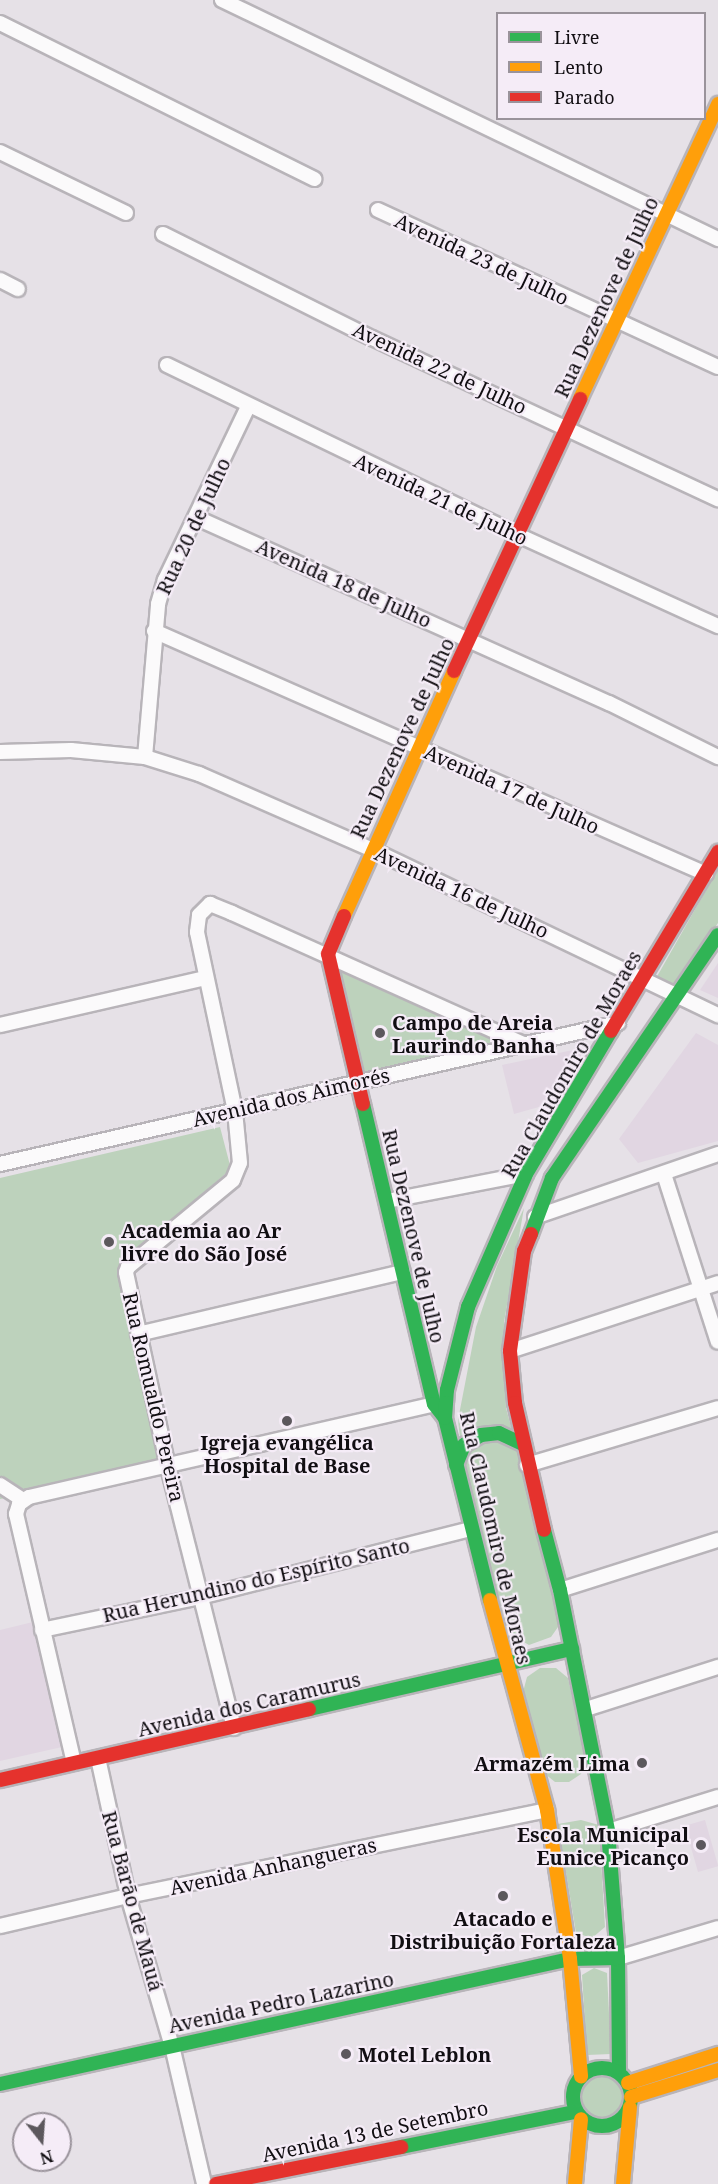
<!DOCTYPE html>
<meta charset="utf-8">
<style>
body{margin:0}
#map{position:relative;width:718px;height:2184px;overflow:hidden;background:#e6e1e7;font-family:"Noto Serif",serif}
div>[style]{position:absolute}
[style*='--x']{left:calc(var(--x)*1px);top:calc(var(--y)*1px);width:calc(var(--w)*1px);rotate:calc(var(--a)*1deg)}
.built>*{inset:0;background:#e1d6e2;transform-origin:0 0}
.green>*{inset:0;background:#bdd2bc}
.round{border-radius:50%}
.roads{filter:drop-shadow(2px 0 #b8b4b9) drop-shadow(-2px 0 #b8b4b9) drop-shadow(0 2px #b8b4b9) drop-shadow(0 -2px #b8b4b9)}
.street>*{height:14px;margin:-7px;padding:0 7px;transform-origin:7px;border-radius:7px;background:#fbfafb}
.fast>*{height:14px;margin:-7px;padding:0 7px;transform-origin:7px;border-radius:7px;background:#30b455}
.fast>.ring{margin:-7px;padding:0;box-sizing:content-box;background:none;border:14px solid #30b455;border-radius:50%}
.slow>*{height:14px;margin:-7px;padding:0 7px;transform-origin:7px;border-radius:7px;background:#ff9f0a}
.jam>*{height:14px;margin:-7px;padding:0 7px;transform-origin:7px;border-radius:7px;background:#e5322d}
.dots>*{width:16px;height:16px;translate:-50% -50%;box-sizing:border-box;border:3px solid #f5ecf7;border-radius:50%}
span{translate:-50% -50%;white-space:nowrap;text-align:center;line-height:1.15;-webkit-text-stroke:4.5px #f5ecf7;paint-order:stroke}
.street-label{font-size:20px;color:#110e12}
.poi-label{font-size:20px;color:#110e12;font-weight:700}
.left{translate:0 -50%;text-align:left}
.right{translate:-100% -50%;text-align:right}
.legend{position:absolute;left:496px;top:12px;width:210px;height:108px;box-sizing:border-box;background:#f5ecf7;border:2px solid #9a939b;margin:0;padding:8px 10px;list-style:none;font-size:18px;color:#110e12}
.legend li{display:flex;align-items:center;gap:12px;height:30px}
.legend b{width:30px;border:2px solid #9a939b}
.north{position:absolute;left:12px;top:2112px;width:60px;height:60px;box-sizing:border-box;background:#f5ecf7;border:2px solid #9a939b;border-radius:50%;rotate:163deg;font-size:16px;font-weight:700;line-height:24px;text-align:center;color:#110e12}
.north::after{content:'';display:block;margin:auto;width:21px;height:27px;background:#5c585d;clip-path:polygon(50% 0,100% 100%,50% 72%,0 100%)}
</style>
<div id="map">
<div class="built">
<i style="clip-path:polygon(718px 963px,718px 998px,700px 990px)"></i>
<i style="clip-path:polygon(696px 1033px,718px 1045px,718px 1141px,638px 1163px,619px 1139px)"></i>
<i style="clip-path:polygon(587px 1047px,553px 1103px,514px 1114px,502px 1065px)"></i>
<i style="clip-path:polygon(33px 1622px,62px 1747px,0 1761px,0 1630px)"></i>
<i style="left:705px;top:1820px;width:48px;height:21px;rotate:74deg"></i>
</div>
<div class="green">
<i style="clip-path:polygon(718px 869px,718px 923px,671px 990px,655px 980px)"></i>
<i style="clip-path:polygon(335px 962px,503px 1040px,366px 1076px)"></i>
<i style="clip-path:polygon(220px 1127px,231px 1169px,118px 1267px,162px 1460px,158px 1465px,0 1499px,0 1178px)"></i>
<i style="clip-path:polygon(524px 1208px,504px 1322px,506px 1408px,560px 1608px,558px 1627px,551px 1637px,529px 1645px,508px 1633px,463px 1465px,458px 1420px,476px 1327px,497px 1266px)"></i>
<i style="clip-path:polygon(540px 1668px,556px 1668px,568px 1678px,586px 1760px,581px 1774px,569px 1782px,555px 1782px,544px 1773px,523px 1692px,527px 1677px)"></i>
<i style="clip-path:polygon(581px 1820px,599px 1825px,605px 1927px,592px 1938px,576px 1933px,558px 1824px)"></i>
<i style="clip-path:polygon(594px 1968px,607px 1973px,611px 2054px,587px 2055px,582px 1975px)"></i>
<i class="round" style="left:580px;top:2076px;width:42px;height:42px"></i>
</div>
<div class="roads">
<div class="street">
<i style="--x:222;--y:0;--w:551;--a:25.73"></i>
<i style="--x:0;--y:23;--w:351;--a:26.4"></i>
<i style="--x:0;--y:152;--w:140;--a:25.8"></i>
<i style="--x:378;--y:210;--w:374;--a:24.8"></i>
<i style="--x:163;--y:234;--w:233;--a:26.5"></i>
<i style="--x:372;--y:338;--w:382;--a:25"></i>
<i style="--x:0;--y:280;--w:20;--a:27"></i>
<i style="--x:167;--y:365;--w:390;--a:25.8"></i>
<i style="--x:518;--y:535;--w:220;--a:24.5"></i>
<i style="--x:197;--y:518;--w:452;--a:24.2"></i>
<i style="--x:609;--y:703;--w:122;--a:26.4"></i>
<i style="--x:154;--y:631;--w:603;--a:23.76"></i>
<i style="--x:0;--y:752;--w:71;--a:-1.6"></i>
<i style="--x:71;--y:750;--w:74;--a:5.4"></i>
<i style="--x:145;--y:757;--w:57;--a:17.5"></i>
<i style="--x:199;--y:774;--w:188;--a:23.6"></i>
<i style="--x:371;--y:849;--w:385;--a:25.6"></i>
<i style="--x:145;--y:757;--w:154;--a:-85.1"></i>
<i style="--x:158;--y:604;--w:25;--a:-74"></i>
<i style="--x:165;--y:580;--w:192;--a:-64.4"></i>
<i style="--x:0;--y:1025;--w:211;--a:-12.9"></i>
<i style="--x:0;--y:1164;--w:634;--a:-12.85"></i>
<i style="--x:664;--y:1174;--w:176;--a:72.2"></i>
<i style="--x:387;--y:1201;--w:142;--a:-11"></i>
<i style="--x:535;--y:1217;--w:194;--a:-19"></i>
<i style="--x:138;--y:1334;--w:272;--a:-13.2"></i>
<i style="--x:510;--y:1351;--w:219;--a:-18.1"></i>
<i style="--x:527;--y:1465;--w:199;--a:-16.6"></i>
<i style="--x:0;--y:1485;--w:27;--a:33"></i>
<i style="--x:560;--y:1590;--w:166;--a:-17.6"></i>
<i style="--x:42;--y:1630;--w:161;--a:-11.8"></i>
<i style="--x:200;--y:1597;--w:279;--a:-14.1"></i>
<i style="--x:586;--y:1709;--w:139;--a:-17.7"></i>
<i style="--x:234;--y:1728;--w:269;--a:-104.2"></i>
<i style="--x:168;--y:1467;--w:199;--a:-102.2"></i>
<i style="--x:126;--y:1272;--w:5;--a:-68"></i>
<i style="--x:128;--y:1267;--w:136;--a:-39.6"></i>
<i style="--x:233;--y:1180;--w:18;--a:-68"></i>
<i style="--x:240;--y:1163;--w:52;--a:-95.5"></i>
<i style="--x:235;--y:1111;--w:183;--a:-102"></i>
<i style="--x:197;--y:932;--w:17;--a:-83"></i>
<i style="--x:199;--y:915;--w:16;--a:-45"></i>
<i style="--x:210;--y:904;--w:24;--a:22"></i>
<i style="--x:232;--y:913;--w:320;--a:24.2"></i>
<i style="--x:98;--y:1758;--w:141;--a:77.7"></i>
<i style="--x:128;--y:1896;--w:156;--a:73.7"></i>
<i style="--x:172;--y:2046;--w:142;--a:76.9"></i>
<i style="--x:74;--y:1763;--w:256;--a:-103.1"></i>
<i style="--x:16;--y:1514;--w:10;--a:-73"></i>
<i style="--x:19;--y:1504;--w:12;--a:-35"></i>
<i style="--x:29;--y:1497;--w:416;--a:-12.9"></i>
<i style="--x:608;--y:1831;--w:115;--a:-17.2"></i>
<i style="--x:0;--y:1926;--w:131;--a:-13.2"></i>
<i style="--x:128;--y:1896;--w:428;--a:-11.6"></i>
<i style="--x:618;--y:1958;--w:104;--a:-16.7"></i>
</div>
<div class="fast">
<i style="--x:363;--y:1104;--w:308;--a:76.7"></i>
<i style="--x:434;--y:1404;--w:18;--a:52"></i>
<i style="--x:531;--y:1234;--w:60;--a:-69.4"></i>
<i style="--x:552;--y:1178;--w:294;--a:-55.7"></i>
<i style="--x:456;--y:1465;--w:22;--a:-68"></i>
<i style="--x:464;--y:1445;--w:20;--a:-30"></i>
<i style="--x:481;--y:1435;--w:18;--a:-6"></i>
<i style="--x:499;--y:1433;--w:26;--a:25"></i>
<i style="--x:544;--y:1530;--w:62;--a:75.1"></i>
<i style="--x:560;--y:1590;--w:246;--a:78.7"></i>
<i style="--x:608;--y:1831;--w:127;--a:85.5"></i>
<i style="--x:618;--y:1958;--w:115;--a:89.5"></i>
<i style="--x:490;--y:1600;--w:187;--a:-103.9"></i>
<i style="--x:445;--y:1418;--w:28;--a:-86"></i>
<i style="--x:447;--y:1390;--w:86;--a:-75.8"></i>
<i style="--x:468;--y:1307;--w:145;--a:-66.4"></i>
<i style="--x:526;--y:1174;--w:166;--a:-59.3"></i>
<i style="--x:309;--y:1709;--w:270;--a:-12.9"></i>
<i class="ring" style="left:573px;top:2068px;width:44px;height:44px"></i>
<i style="--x:0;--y:2084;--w:584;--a:-12.37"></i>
<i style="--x:570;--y:1959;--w:48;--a:-1.2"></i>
<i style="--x:401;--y:2147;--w:177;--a:-11.4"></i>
</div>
<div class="slow">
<i style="--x:580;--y:399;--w:326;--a:-64.9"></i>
<i style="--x:344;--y:916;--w:269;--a:-65.8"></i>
<i style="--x:490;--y:1600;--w:218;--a:74.8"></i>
<i style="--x:547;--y:1810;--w:151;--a:81.2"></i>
<i style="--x:570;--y:1959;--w:118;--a:84.6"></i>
<i style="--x:628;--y:2083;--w:95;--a:-17.9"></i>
<i style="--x:631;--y:2097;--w:91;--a:-17.2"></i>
<i style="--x:575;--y:2184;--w:65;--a:-84.7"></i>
<i style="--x:623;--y:2184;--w:77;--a:-84.8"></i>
</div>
<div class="jam">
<i style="--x:454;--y:671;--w:300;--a:-65.1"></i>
<i style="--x:344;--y:916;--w:41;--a:112.8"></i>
<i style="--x:328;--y:954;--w:154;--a:76.9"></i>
<i style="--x:611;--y:1031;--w:209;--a:-59.1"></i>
<i style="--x:531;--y:1234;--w:18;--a:112"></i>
<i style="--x:524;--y:1251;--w:101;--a:98"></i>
<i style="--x:510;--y:1351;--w:52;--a:84.5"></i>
<i style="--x:515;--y:1403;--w:130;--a:77.1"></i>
<i style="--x:0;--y:1780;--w:317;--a:-12.9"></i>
<i style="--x:216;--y:2184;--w:189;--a:-11.3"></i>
</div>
</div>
<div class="dots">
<i style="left:380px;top:1033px;background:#5c585d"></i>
<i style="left:109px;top:1242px;background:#5c585d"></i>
<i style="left:287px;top:1421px;background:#5c585d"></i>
<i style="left:642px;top:1763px;background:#5c585d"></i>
<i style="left:701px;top:1845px;background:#5c585d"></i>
<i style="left:503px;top:1896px;background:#5c585d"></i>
<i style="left:346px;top:2054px;background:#5c585d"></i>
</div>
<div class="street-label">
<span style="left:482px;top:259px;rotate:25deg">Avenida 23 de Julho</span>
<span style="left:606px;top:297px;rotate:-65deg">Rua Dezenove de Julho</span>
<span style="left:440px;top:368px;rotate:25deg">Avenida 22 de Julho</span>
<span style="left:441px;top:499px;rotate:25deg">Avenida 21 de Julho</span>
<span style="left:193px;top:526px;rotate:-65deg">Rua 20 de Julho</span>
<span style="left:344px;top:583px;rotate:24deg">Avenida 18 de Julho</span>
<span style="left:402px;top:738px;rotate:-65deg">Rua Dezenove de Julho</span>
<span style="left:512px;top:789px;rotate:24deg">Avenida 17 de Julho</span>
<span style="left:462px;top:892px;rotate:25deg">Avenida 16 de Julho</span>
<span style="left:571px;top:1064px;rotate:-60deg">Rua Claudomiro de Moraes</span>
<span style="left:291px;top:1097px;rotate:-13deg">Avenida dos Aimorés</span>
<span style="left:414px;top:1236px;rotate:77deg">Rua Dezenove de Julho</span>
<span style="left:154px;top:1397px;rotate:77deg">Rua Romualdo Pereira</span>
<span style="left:496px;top:1538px;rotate:77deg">Rua Claudomiro de Moraes</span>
<span style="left:256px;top:1580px;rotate:-13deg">Rua Herundino do Espírito Santo</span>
<span style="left:249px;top:1704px;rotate:-13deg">Avenida dos Caramurus</span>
<span style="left:273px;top:1866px;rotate:-12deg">Avenida Anhangueras</span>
<span style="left:133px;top:1901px;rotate:75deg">Rua Barão de Mauá</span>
<span style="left:281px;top:2002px;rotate:-12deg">Avenida Pedro Lazarino</span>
<span style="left:375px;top:2131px;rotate:-12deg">Avenida 13 de Setembro</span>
</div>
<div class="poi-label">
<span class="left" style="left:392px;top:1034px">Campo de Areia<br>Laurindo Banha</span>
<span class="left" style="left:121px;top:1242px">Academia ao Ar<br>livre do São José</span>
<span style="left:287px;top:1454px">Igreja evangélica<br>Hospital de Base</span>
<span class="right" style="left:630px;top:1763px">Armazém Lima</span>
<span class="right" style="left:689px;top:1846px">Escola Municipal<br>Eunice Picanço</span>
<span style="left:503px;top:1930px">Atacado e<br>Distribuição Fortaleza</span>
<span class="left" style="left:358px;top:2054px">Motel Leblon</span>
</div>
<ul class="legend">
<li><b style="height:8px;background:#30b455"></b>Livre</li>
<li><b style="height:8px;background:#ff9f0a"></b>Lento</li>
<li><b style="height:8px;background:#e5322d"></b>Parado</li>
</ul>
<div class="north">N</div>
</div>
